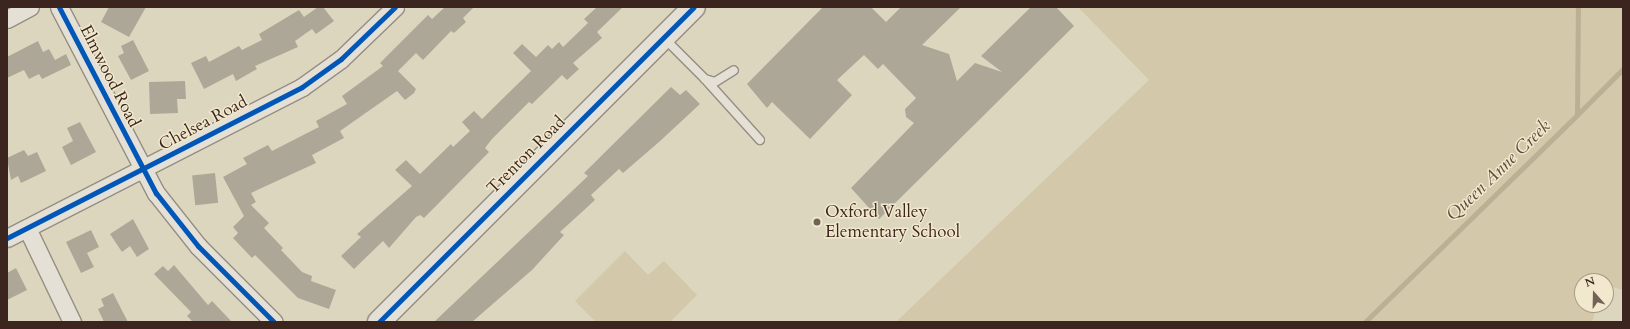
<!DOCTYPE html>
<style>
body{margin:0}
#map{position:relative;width:1630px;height:329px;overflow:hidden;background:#dcd6bf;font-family:Cardo,serif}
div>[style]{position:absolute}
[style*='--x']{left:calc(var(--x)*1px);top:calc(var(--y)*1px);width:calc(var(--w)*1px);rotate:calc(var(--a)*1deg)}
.green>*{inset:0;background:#d3c8aa}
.stream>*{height:4.5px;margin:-2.25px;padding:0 2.25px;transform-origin:2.25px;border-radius:2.25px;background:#bcaf93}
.building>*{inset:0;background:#ada798;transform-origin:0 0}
.roads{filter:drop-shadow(1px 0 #958e81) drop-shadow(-1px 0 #958e81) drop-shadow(0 1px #958e81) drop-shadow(0 -1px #958e81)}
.service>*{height:8px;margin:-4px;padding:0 4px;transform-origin:4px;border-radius:4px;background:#e4e0d5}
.minor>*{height:17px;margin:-8.5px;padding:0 8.5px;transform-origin:8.5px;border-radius:8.5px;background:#e4e0d5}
.secondary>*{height:22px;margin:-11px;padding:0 11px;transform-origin:11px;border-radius:11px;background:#e4e0d5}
.cycleway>*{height:5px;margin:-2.5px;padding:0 2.5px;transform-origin:2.5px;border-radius:2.5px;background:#0057b8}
.dots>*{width:11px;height:11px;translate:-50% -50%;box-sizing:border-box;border:2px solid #f1e8cd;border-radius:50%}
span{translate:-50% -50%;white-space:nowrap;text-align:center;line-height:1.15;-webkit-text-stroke:3px #f1e8cd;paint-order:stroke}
.street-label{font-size:17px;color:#3b251e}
.poi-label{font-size:17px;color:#3b251e}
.left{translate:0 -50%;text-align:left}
.water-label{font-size:18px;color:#5e493b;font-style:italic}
.frame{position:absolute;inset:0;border:8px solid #3b251e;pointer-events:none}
.north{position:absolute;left:1574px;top:273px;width:40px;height:40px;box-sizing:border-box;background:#f1e8cd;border:1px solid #a89a87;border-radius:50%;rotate:340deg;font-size:11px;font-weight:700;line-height:16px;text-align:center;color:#3b251e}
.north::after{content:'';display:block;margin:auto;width:14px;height:18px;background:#736356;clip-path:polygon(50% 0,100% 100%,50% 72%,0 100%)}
</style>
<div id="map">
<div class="green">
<i style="clip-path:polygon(1078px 7px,1623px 7px,1623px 290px,1606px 285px,1606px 281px,1582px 281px,1582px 305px,1597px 305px,1592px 322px,896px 322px,1149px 80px)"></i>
<i style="clip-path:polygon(625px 251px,648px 275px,664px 261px,697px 295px,670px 322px,596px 322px,575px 301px)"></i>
</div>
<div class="stream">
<i style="--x:1577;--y:115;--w:65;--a:-45"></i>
<i style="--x:1365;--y:322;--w:296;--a:-44.3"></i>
<i style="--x:1577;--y:115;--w:108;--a:-89.5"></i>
</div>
<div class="building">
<i style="clip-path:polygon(109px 7px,146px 7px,129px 37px,101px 22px)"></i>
<i style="clip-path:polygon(318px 7px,323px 7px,334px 21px,316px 34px,312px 29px,295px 41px,298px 47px,255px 66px,257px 69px,236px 81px,233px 74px,204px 89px,191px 63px,206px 56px,209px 62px,239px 46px,242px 50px,262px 40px,259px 34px,299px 10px,304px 17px)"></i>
<i style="clip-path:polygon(445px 7px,474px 7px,463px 18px,466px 22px,454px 33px,451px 31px,423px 60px,416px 53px,398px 71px,416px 89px,414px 93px,405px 100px,397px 91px,340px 131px,344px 138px,312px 155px,316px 163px,251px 193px,256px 202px,251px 205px,269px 223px,264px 228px,283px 248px,281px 250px,302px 272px,312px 276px,311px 281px,336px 290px,329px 309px,298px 298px,255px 255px,252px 258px,233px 238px,238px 233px,233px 227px,244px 216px,223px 177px,247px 164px,243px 158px,268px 145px,272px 151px,319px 127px,316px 121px,347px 104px,342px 96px,383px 66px,380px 63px,428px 15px,432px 19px)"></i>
<i style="clip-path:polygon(597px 7px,623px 7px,597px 32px,602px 38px,573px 63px,579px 69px,567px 80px,562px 75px,532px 104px,529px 102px,492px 139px,485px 148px,489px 152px,424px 218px,420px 215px,416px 217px,389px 248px,383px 241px,354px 269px,341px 256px,361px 237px,357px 234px,412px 186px,395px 170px,406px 160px,420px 174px,451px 144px,453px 147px,470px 131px,462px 122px,474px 111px,482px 119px,531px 71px,513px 53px,522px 44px,536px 57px,548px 45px,552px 49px,559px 42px,563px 47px,588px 23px,584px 19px)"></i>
<i style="clip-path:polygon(823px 7px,871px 7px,886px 22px,901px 7px,961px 7px,922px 45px,949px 54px,957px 81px,975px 63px,1002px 72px,981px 56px,1031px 7px,1056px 7px,1074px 26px,879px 219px,851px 188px,914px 123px,906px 117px,905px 109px,916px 98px,883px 64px,878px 69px,864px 55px,837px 80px,852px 95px,810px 139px,772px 102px,767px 108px,747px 84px)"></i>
<i style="clip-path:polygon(133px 40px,149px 71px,131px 80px,118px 56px,124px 53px,121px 46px)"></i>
<i style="clip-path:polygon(38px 41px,43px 52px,49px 49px,55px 60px,66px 54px,71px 65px,42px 79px,39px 74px,29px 79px,24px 70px,7px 78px,7px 57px)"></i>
<i style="clip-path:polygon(185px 81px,186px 99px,177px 99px,178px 113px,150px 114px,149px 82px)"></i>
<i style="clip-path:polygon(671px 87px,680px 95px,686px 90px,700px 104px,659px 142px,623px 173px,619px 169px,591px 195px,595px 200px,560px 232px,564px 235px,532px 270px,472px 322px,434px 322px,588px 176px,584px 173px)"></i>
<i style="clip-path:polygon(80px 122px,96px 152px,71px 165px,62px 147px,73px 141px,67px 128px)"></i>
<i style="clip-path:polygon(24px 150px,28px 156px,37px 152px,46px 171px,21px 183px,18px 176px,11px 180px,7px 158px)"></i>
<i style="left:215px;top:173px;width:30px;height:23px;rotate:84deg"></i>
<i style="clip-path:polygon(133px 219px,149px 249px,137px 257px,130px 246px,122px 252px,110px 234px)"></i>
<i style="clip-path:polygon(91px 230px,99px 247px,87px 253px,94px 267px,81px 273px,66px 242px)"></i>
<i style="clip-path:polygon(174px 265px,208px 305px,212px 301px,232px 322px,193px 322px,187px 316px,191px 312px,154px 274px,163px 266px,168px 271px)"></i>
<i style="clip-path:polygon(16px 268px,27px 290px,7px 300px,7px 273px)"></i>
<i style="clip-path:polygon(113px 293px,128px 322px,104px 322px,98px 309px,104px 306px,101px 299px)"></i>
</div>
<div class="roads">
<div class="service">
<i style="--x:664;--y:38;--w:58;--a:45"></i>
<i style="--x:705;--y:79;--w:10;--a:17"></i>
<i style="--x:715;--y:82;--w:22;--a:-32"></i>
<i style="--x:705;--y:79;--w:82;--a:48"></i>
</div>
<div class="minor">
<i style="--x:59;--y:7;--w:210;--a:62.5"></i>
<i style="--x:156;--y:193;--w:68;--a:51.6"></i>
<i style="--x:198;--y:246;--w:107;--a:45"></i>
<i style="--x:7;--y:19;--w:26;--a:-28"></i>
<i style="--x:27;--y:228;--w:104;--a:64.4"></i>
<i style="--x:7;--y:238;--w:331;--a:-27.1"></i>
<i style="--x:302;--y:87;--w:48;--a:-35.7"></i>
<i style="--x:341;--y:59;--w:75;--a:-43.9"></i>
</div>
<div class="secondary">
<i style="--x:379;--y:322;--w:445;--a:-45"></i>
</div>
</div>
<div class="cycleway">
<i style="--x:59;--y:7;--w:210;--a:62.5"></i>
<i style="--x:156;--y:193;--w:68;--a:51.6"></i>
<i style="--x:198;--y:246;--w:107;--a:45"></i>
<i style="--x:7;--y:238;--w:331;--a:-27.1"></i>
<i style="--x:302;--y:87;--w:48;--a:-35.7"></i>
<i style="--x:341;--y:59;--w:75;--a:-43.9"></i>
<i style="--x:379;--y:322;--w:445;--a:-45"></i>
</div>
<div class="dots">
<i style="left:817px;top:222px;background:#736356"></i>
</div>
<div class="street-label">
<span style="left:110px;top:76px;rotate:63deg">Elmwood Road</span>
<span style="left:203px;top:123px;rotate:-28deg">Chelsea Road</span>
<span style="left:526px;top:155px;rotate:-45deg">Trenton Road</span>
</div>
<div class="poi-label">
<span class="left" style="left:825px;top:222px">Oxford Valley<br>Elementary School</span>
</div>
<div class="water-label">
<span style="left:1499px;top:171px;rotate:-44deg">Queen Anne Creek</span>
</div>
<div class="frame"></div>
<div class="north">N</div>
</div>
